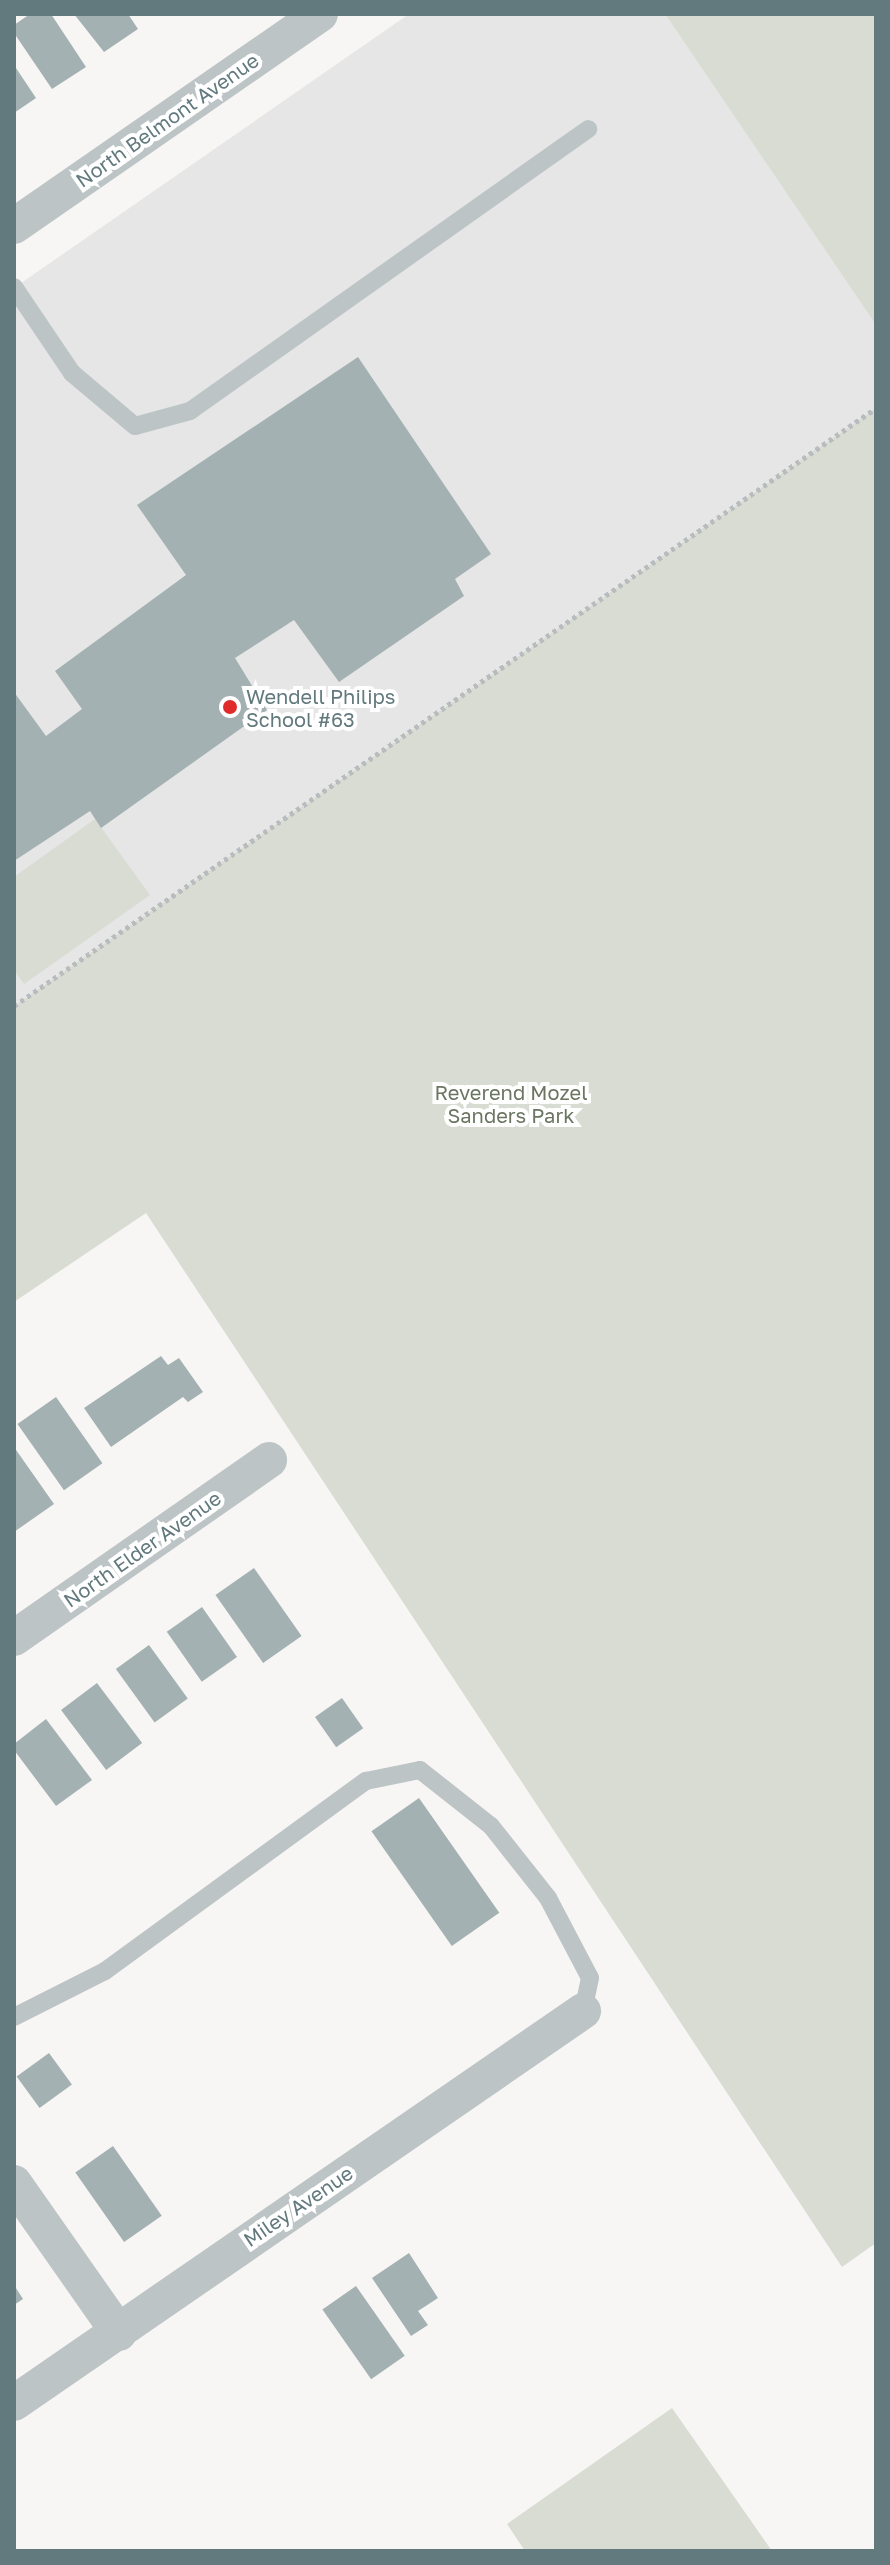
<!DOCTYPE html>
<style>
body{margin:0}
#map{position:relative;width:890px;height:2565px;overflow:hidden;background:#f7f6f4;font-family:"Golos Text",sans-serif}
div>[style]{position:absolute}
[style*='--x']{left:calc(var(--x)*1px);top:calc(var(--y)*1px);width:calc(var(--w)*1px);rotate:calc(var(--a)*1deg)}
.built>*{inset:0;background:#e5e6e5}
.green>*{inset:0;background:#d8dcd3}
.building>*{inset:0;background:#a4b1b3;transform-origin:0 0}
.path>*{height:5px;margin-top:-2.5px;transform-origin:0;background:repeating-linear-gradient(90deg,#b8bcbe 0 4px,transparent 0 8px)}
.lane>*{height:18px;margin:-9px;padding:0 9px;transform-origin:9px;border-radius:9px;background:#bdc4c6}
.street>*{height:36px;margin:-18px;padding:0 18px;transform-origin:18px;border-radius:18px;background:#bdc4c6}
.dots>*{width:22px;height:22px;translate:-50% -50%;box-sizing:border-box;border:4px solid #fff;border-radius:50%}
span{translate:-50% -50%;white-space:nowrap;text-align:center;line-height:1.15;-webkit-text-stroke:8px #fff;paint-order:stroke}
.street-label{font-size:20px;color:#62797e}
.poi-label{font-size:20px;color:#62797e}
.left{translate:0 -50%;text-align:left}
.park-label{font-size:20px;color:#6a7661}
.frame{position:absolute;inset:0;border:16px solid #62797e;pointer-events:none}
</style>
<div id="map">
<div class="built">
<i style="clip-path:polygon(409px 14px,665px 14px,876px 325px,876px 408px,14px 1006px,14px 288px)"></i>
</div>
<div class="green">
<i style="clip-path:polygon(665px 14px,876px 14px,876px 325px)"></i>
<i style="clip-path:polygon(876px 408px,876px 2243px,842px 2267px,146px 1213px,14px 1302px,14px 1006px)"></i>
<i style="clip-path:polygon(95px 819px,150px 895px,24px 984px,14px 970px,14px 877px)"></i>
<i style="clip-path:polygon(672px 2408px,772px 2551px,525px 2551px,507px 2524px)"></i>
</div>
<div class="building">
<i style="clip-path:polygon(30px 14px,51px 14px,86px 67px,52px 89px,14px 33px,14px 25px)"></i>
<i style="clip-path:polygon(74px 14px,128px 14px,138px 29px,104px 52px)"></i>
<i style="clip-path:polygon(14px 65px,36px 98px,14px 113px)"></i>
<i style="clip-path:polygon(358px 357px,491px 554px,455px 579px,464px 596px,339px 682px,294px 620px,235px 658px,267px 710px,101px 828px,90px 811px,14px 861px,14px 692px,46px 736px,82px 709px,55px 671px,186px 575px,137px 505px)"></i>
<i style="clip-path:polygon(161px 1356px,168px 1365px,179px 1358px,203px 1392px,188px 1402px,183px 1397px,111px 1447px,84px 1408px)"></i>
<i style="left:56px;top:1397px;width:81px;height:47px;rotate:55deg"></i>
<i style="clip-path:polygon(14px 1447px,54px 1504px,14px 1532px)"></i>
<i style="left:254px;top:1568px;width:83px;height:47px;rotate:55deg"></i>
<i style="left:202px;top:1607px;width:61px;height:43px;rotate:55deg"></i>
<i style="left:149px;top:1645px;width:66px;height:41px;rotate:54deg"></i>
<i style="left:97px;top:1683px;width:75px;height:45px;rotate:53deg"></i>
<i style="left:342px;top:1698px;width:37px;height:33px;rotate:55deg"></i>
<i style="clip-path:polygon(46px 1719px,92px 1780px,56px 1806px,14px 1750px,14px 1744px)"></i>
<i style="left:419px;top:1798px;width:140px;height:58px;rotate:55deg"></i>
<i style="left:49px;top:2053px;width:39px;height:40px;rotate:54deg"></i>
<i style="left:113px;top:2146px;width:85px;height:46px;rotate:55deg"></i>
<i style="clip-path:polygon(409px 2253px,438px 2298px,418px 2311px,428px 2325px,411px 2336px,372px 2278px)"></i>
<i style="clip-path:polygon(14px 2285px,23px 2299px,14px 2305px)"></i>
<i style="left:356px;top:2286px;width:85px;height:41px;rotate:55deg"></i>
</div>
<div class="path">
<i style="--x:14;--y:1006;--w:1049;--a:-34.75"></i>
</div>
<div class="lane">
<i style="--x:14;--y:287;--w:104;--a:56"></i>
<i style="--x:72;--y:373;--w:82;--a:40.1"></i>
<i style="--x:135;--y:426;--w:57;--a:-15.3"></i>
<i style="--x:190;--y:411;--w:488;--a:-35.3"></i>
<i style="--x:14;--y:2017;--w:102;--a:-26.8"></i>
<i style="--x:105;--y:1971;--w:323;--a:-36.1"></i>
<i style="--x:366;--y:1781;--w:55;--a:-11.5"></i>
<i style="--x:420;--y:1770;--w:90;--a:38.3"></i>
<i style="--x:491;--y:1826;--w:92;--a:51.6"></i>
<i style="--x:548;--y:1898;--w:90;--a:62.3"></i>
<i style="--x:590;--y:1978;--w:34;--a:102"></i>
</div>
<div class="street">
<i style="--x:14;--y:226;--w:372;--a:-34.7"></i>
<i style="--x:14;--y:1638;--w:311;--a:-34.9"></i>
<i style="--x:14;--y:2183;--w:183;--a:55"></i>
<i style="--x:14;--y:2403;--w:691;--a:-34.56"></i>
</div>
<div class="dots">
<i style="left:230px;top:707px;background:#e02b2b"></i>
</div>
<div class="street-label">
<span style="left:167px;top:120px;rotate:-35deg">North Belmont Avenue</span>
<span style="left:142px;top:1549px;rotate:-35deg">North Elder Avenue</span>
<span style="left:298px;top:2206px;rotate:-34deg">Miley Avenue</span>
</div>
<div class="poi-label">
<span class="left" style="left:246px;top:708px">Wendell Philips<br>School #63</span>
</div>
<div class="park-label">
<span style="left:511px;top:1104px">Reverend Mozel<br>Sanders Park</span>
</div>
<div class="frame"></div>
</div>
